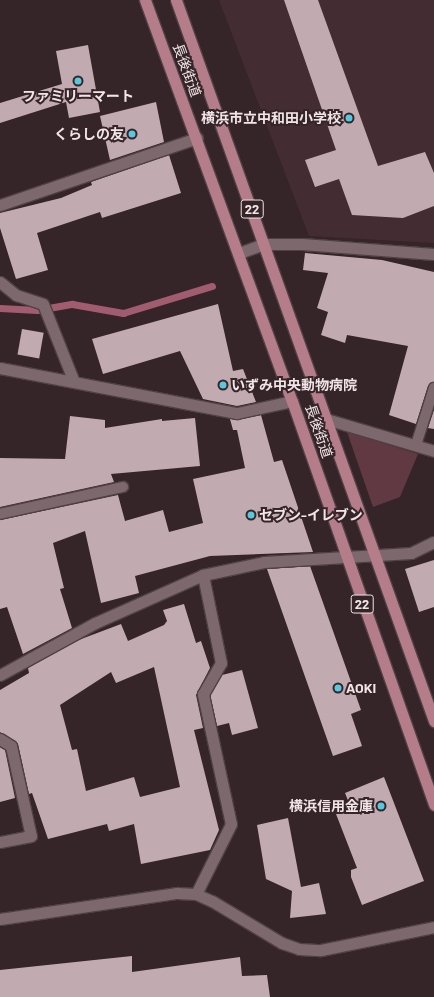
<!DOCTYPE html>
<meta charset="utf-8">
<style>
body{margin:0}
#map{position:relative;width:434px;height:997px;overflow:hidden;background:#352428;font-family:Barlow,"Noto Sans JP",sans-serif}
div>[style]{position:absolute}
[style*='--x']{left:calc(var(--x)*1px);top:calc(var(--y)*1px);width:calc(var(--w)*1px);rotate:calc(var(--a)*1deg)}
.built>*{inset:0;background:#442d32}
.green>*{inset:0;background:#613943}
.stream>*{height:7px;margin:-3.5px;padding:0 3.5px;transform-origin:3.5px;border-radius:3.5px;background:#a25c6f}
.building>*{inset:0;background:#c1abb0;transform-origin:0 0}
.roads{filter:drop-shadow(1px 0 #4f4144) drop-shadow(-1px 0 #4f4144) drop-shadow(0 1px #4f4144) drop-shadow(0 -1px #4f4144)}
.service>*{height:10px;margin:-5px;padding:0 5px;transform-origin:5px;border-radius:5px;background:#7d696d}
.minor>*{height:11px;margin:-5.5px;padding:0 5.5px;transform-origin:5.5px;border-radius:5.5px;background:#7d696d}
.tertiary>*{height:11px;margin:-5.5px;padding:0 5.5px;transform-origin:5.5px;border-radius:5.5px;background:#7d696d}
.primary>*{height:11px;margin:-5.5px;padding:0 5.5px;transform-origin:5.5px;border-radius:5.5px;background:#b57c8a}
.dots>*{width:11px;height:11px;translate:-50% -50%;box-sizing:border-box;border:2px solid #352428;border-radius:50%}
span{translate:-50% -50%;white-space:nowrap;text-align:center;line-height:1.15;-webkit-text-stroke:4px #352428;paint-order:stroke}
.shield-label span{padding:1px 3px;background:#352428;border:1px solid;border-radius:3px;-webkit-text-stroke-width:0}
.shield-label{font-size:13px;color:#f1e5e7;font-weight:700}
.street-label{font-size:14px;color:#f1e5e7}
.poi-label{font-size:14px;color:#f1e5e7;font-weight:700}
.right{translate:-100% -50%;text-align:right}
.left{translate:0 -50%;text-align:left}
</style>
<div id="map">
<div class="built">
<i style="clip-path:polygon(219px 0,434px 0,434px 243px,309px 236px)"></i>
</div>
<div class="green">
<i style="clip-path:polygon(347px 432px,418px 454px,400px 497px,373px 507px)"></i>
</div>
<div class="stream">
<i style="--x:0;--y:308;--w:37;--a:3"></i>
<i style="--x:37;--y:310;--w:36;--a:-10"></i>
<i style="--x:72;--y:304;--w:52;--a:10"></i>
<i style="--x:123;--y:313;--w:93;--a:-16.9"></i>
</div>
<div class="building">
<i style="clip-path:polygon(284px 0,318px 0,378px 166px,425px 152px,434px 173px,434px 206px,403px 218px,352px 215px,339px 179px,315px 187px,305px 160px,336px 150px)"></i>
<i style="clip-path:polygon(88px 45px,100px 112px,69px 118px,66px 102px,0 123px,0 103px,62px 84px,56px 51px)"></i>
<i style="clip-path:polygon(156px 102px,164px 142px,110px 160px,100px 116px)"></i>
<i style="clip-path:polygon(169px 155px,181px 193px,102px 218px,100px 212px,37px 233px,48px 270px,16px 279px,0 228px,0 213px,61px 198px,92px 185px,91px 182px)"></i>
<i style="clip-path:polygon(305px 253px,382px 260px,434px 272px,434px 382px,428px 386px,416px 424px,389px 415px,408px 346px,347px 335px,345px 343px,321px 335px,328px 312px,317px 308px,328px 273px,303px 270px)"></i>
<i style="clip-path:polygon(218px 304px,233px 371px,243px 369px,256px 402px,237px 406px,203px 399px,180px 351px,103px 374px,92px 339px)"></i>
<i style="left:22px;top:329px;width:22px;height:26px;rotate:10deg"></i>
<i style="clip-path:polygon(434px 410px,434px 429px,428px 428px)"></i>
<i style="clip-path:polygon(261px 415px,274px 462px,282px 460px,313px 552px,210px 556px,135px 576px,139px 593px,101px 603px,85px 531px,53px 543px,64px 588px,60px 589px,72px 628px,23px 654px,7px 607px,0 609px,0 520px,118px 495px,125px 521px,163px 510px,169px 532px,203px 523px,193px 479px,245px 468px,237px 430px,233px 430px,230px 419px)"></i>
<i style="clip-path:polygon(70px 416px,105px 420px,105px 428px,162px 419px,162px 421px,195px 418px,200px 466px,111px 474px,114px 482px,0 507px,0 458px,65px 459px)"></i>
<i style="clip-path:polygon(434px 560px,434px 607px,419px 612px,405px 569px)"></i>
<i style="clip-path:polygon(310px 566px,361px 710px,351px 714px,362px 746px,333px 756px,267px 569px)"></i>
<i style="clip-path:polygon(evenodd,184px 604px,196px 643px,201px 641px,210px 668px,196px 695px,203px 728px,194px 730px,219px 830px,210px 850px,141px 864px,134px 824px,109px 831px,107px 824px,48px 839px,32px 793px,29px 794px,18px 744px,0 732px,0 690px,29px 673px,28px 668px,76px 641px,121px 624px,128px 641px,164px 625px,167px 621px,163px 610px,184px 604px,154px 667px,180px 787px,140px 797px,134px 777px,86px 791px,77px 749px,72px 750px,60px 705px,111px 672px,116px 683px,154px 667px)"></i>
<i style="clip-path:polygon(242px 670px,258px 728px,232px 735px,229px 723px,217px 726px,210px 695px,222px 675px)"></i>
<i style="clip-path:polygon(0 747px,5px 750px,15px 798px,0 802px)"></i>
<i style="clip-path:polygon(384px 777px,424px 881px,362px 905px,351px 877px,351px 870px,357px 868px,336px 814px,351px 808px,345px 793px)"></i>
<i style="clip-path:polygon(288px 818px,301px 887px,319px 883px,326px 914px,290px 918px,292px 891px,266px 879px,257px 825px)"></i>
<i style="clip-path:polygon(132px 956px,132px 972px,240px 957px,242px 976px,267px 975px,270px 997px,0 997px,0 970px)"></i>
</div>
<div class="roads">
<div class="service">
<i style="--x:416;--y:445;--w:60;--a:-72.5"></i>
<i style="--x:0;--y:514;--w:126;--a:-12.4"></i>
</div>
<div class="minor">
<i style="--x:0;--y:205;--w:208;--a:-18.8"></i>
<i style="--x:239;--y:253;--w:27;--a:-20"></i>
<i style="--x:264;--y:244;--w:38;--a:0"></i>
<i style="--x:302;--y:244;--w:132;--a:4.3"></i>
<i style="--x:0;--y:282;--w:21;--a:39"></i>
<i style="--x:16;--y:295;--w:28;--a:18"></i>
<i style="--x:43;--y:304;--w:84;--a:68.3"></i>
<i style="--x:0;--y:368;--w:241;--a:10.8"></i>
<i style="--x:237;--y:413;--w:56;--a:-12.3"></i>
<i style="--x:326;--y:419;--w:113;--a:16.5"></i>
<i style="--x:0;--y:675;--w:108;--a:-28.7"></i>
<i style="--x:95;--y:623;--w:118;--a:-24"></i>
<i style="--x:203;--y:575;--w:62;--a:-12"></i>
<i style="--x:264;--y:562;--w:147;--a:-3.5"></i>
<i style="--x:411;--y:553;--w:25;--a:-26"></i>
<i style="--x:0;--y:739;--w:13;--a:32"></i>
<i style="--x:11;--y:746;--w:92;--a:77.5"></i>
<i style="--x:31;--y:836;--w:32;--a:169"></i>
<i style="--x:196;--y:894;--w:78;--a:-63.4"></i>
<i style="--x:231;--y:824;--w:133;--a:-102.2"></i>
<i style="--x:203;--y:694;--w:36;--a:-60"></i>
<i style="--x:221;--y:663;--w:90;--a:-101.6"></i>
</div>
<div class="tertiary">
<i style="--x:0;--y:919;--w:179;--a:-8.4"></i>
<i style="--x:177;--y:893;--w:19;--a:3"></i>
<i style="--x:196;--y:894;--w:17;--a:24"></i>
<i style="--x:212;--y:901;--w:82;--a:31"></i>
<i style="--x:282;--y:943;--w:18;--a:19"></i>
<i style="--x:299;--y:949;--w:22;--a:3"></i>
<i style="--x:321;--y:950;--w:115;--a:-11.5"></i>
</div>
<div class="primary">
<i style="--x:145;--y:0;--w:427;--a:69.9"></i>
<i style="--x:292;--y:401;--w:428;--a:70.6"></i>
<i style="--x:176;--y:0;--w:766;--a:70.31"></i>
</div>
</div>
<div class="dots">
<i style="left:78px;top:81px;background:#56c9e1"></i>
<i style="left:349px;top:118px;background:#56c9e1"></i>
<i style="left:132px;top:134px;background:#56c9e1"></i>
<i style="left:223px;top:385px;background:#56c9e1"></i>
<i style="left:251px;top:515px;background:#56c9e1"></i>
<i style="left:338px;top:688px;background:#56c9e1"></i>
<i style="left:381px;top:806px;background:#56c9e1"></i>
</div>
<div class="shield-label">
<span style="left:252px;top:209px">22</span>
<span style="left:362px;top:604px">22</span>
</div>
<div class="street-label">
<span style="left:187px;top:70px;rotate:70deg">長後街道</span>
<span style="left:319px;top:431px;rotate:71deg">長後街道</span>
</div>
<div class="poi-label">
<span style="left:78px;top:96px">ファミリーマート</span>
<span class="right" style="left:341px;top:118px">横浜市立中和田小学校</span>
<span class="right" style="left:124px;top:134px">くらしの友</span>
<span class="left" style="left:231px;top:385px">いずみ中央動物病院</span>
<span class="left" style="left:259px;top:515px">セブン-イレブン</span>
<span class="left" style="left:346px;top:688px">AOKI</span>
<span class="right" style="left:373px;top:806px">横浜信用金庫</span>
</div>
</div>
